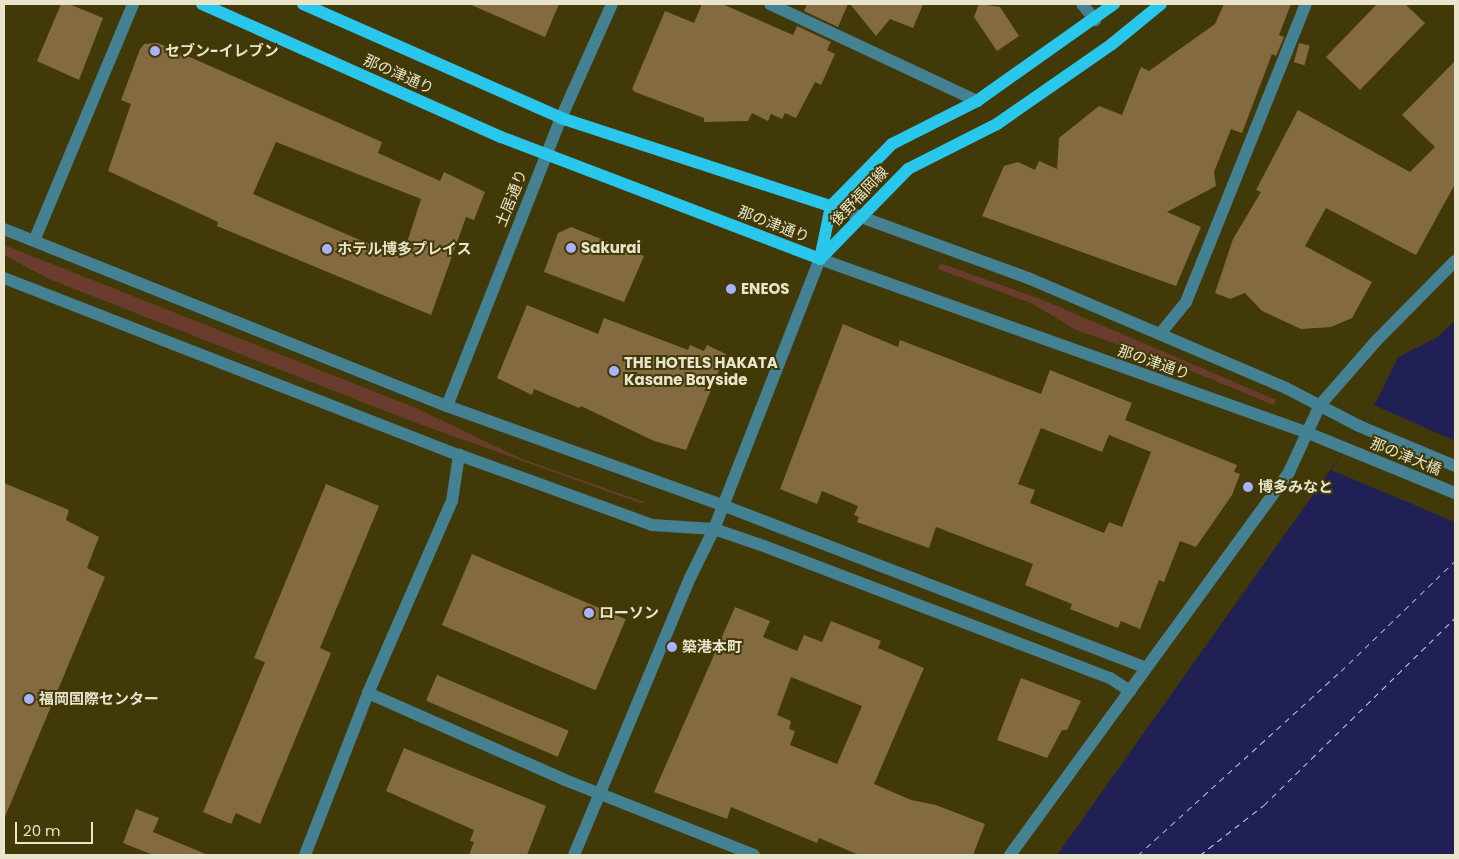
<!DOCTYPE html>
<meta charset="utf-8">
<style>
body{margin:0}
#map{position:relative;width:1459px;height:859px;overflow:hidden;background:#423908;font-family:Poppins,"Noto Sans JP",sans-serif}
div>[style]{position:absolute}
[style*='--x']{left:calc(var(--x)*1px);top:calc(var(--y)*1px);width:calc(var(--w)*1px);rotate:calc(var(--a)*1deg)}
.green>*{inset:0;background:#6a3c2d}
.water>*{inset:0;background:#212055}
.pier>*{inset:0;background:#423908}
.ferry>*{height:1px;margin-top:-0.5px;transform-origin:0;background:repeating-linear-gradient(90deg,#c1c8fd 0 6px,transparent 0 11px)}
.building>*{inset:0;background:#836a41;transform-origin:0 0}
.minor>*{height:12px;margin:-6px;padding:0 6px;transform-origin:6px;border-radius:6px;background:#438193}
.major>*{height:12px;margin:-6px;padding:0 6px;transform-origin:6px;border-radius:6px;background:#2ac7ec}
.dots>*{width:14px;height:14px;translate:-50% -50%;box-sizing:border-box;border:2px solid #423908;border-radius:50%}
span{translate:-50% -50%;white-space:nowrap;text-align:center;line-height:1.15;-webkit-text-stroke:4px #423908;paint-order:stroke}
.poi-label{font-size:15px;color:#e9e5cc;font-weight:700}
.left{translate:0 -50%;text-align:left}
.street-label{font-size:15px;color:#e9e5cc}
.frame{position:absolute;inset:0;border:5px solid #e9e5cc;pointer-events:none}
.scale{position:absolute;left:15px;top:822px;width:78px;height:22px;box-sizing:border-box;border:2px solid #e9e5cc;border-top:0;padding-left:6px;font-size:15px;line-height:18px;white-space:nowrap;color:#e9e5cc;-webkit-text-stroke:4px #423908;paint-order:stroke}
</style>
<div id="map">
<div class="green">
<i style="clip-path:polygon(4px 245px,416px 408px,522px 459px,644px 502px,643px 504px,411px 421px,49px 279px,4px 255px)"></i>
<i style="clip-path:polygon(940px 263px,1043px 300px,1276px 400px,1274px 405px,1174px 364px,1076px 330px,1033px 304px,938px 269px)"></i>
</div>
<div class="water">
<i style="clip-path:polygon(1455px 321px,1455px 855px,1057px 855px,1327px 475px,1377px 400px,1398px 357px,1436px 338px)"></i>
</div>
<div class="pier">
<i style="clip-path:polygon(1374px 405px,1455px 441px,1455px 522px,1331px 470px)"></i>
</div>
<div class="ferry">
<i style="--x:1138;--y:855;--w:274;--a:-42.2"></i>
<i style="--x:1341;--y:671;--w:158;--a:-44"></i>
<i style="--x:1200;--y:855;--w:81;--a:-38"></i>
<i style="--x:1264;--y:805;--w:267;--a:-44.4"></i>
</div>
<div class="building">
<i style="clip-path:polygon(61px 4px,69px 4px,103px 18px,79px 80px,37px 61px)"></i>
<i style="clip-path:polygon(469px 4px,559px 4px,545px 37px)"></i>
<i style="clip-path:polygon(702px 4px,722px 4px,793px 35px,797px 26px,831px 42px,827px 50px,835px 54px,821px 85px,815px 82px,796px 118px,785px 113px,782px 119px,771px 114px,768px 121px,752px 113px,748px 121px,704px 122px,704px 118px,635px 92px,632px 89px,665px 11px,694px 23px)"></i>
<i style="clip-path:polygon(807px 4px,848px 4px,838px 27px,804px 11px)"></i>
<i style="clip-path:polygon(850px 4px,923px 4px,913px 28px,890px 19px,876px 36px)"></i>
<i style="clip-path:polygon(979px 4px,1000px 7px,1019px 36px,997px 51px,974px 17px)"></i>
<i style="clip-path:polygon(1224px 4px,1291px 4px,1279px 35px,1284px 37px,1276px 56px,1272px 54px,1242px 133px,1231px 129px,1214px 172px,1216px 186px,1167px 212px,1201px 227px,1176px 286px,982px 216px,1004px 166px,1018px 162px,1035px 170px,1039px 161px,1057px 169px,1059px 138px,1099px 106px,1122px 115px,1141px 67px,1149px 71px,1215px 24px)"></i>
<i style="clip-path:polygon(1377px 4px,1405px 4px,1425px 23px,1360px 90px,1326px 57px)"></i>
<i style="clip-path:polygon(evenodd,158px 43px,382px 142px,378px 153px,440px 181px,444px 172px,485px 192px,474px 220px,466px 217px,431px 315px,217px 226px,218px 222px,108px 171px,131px 104px,121px 100px,140px 49px,144px 44px,158px 43px,276px 142px,421px 199px,402px 258px,253px 194px,276px 142px)"></i>
<i style="left:1299px;top:43px;width:11px;height:20px;rotate:15deg"></i>
<i style="clip-path:polygon(1455px 61px,1455px 184px,1416px 255px,1326px 208px,1305px 246px,1372px 282px,1352px 318px,1331px 327px,1301px 329px,1262px 311px,1245px 293px,1230px 299px,1215px 293px,1233px 239px,1261px 192px,1256px 190px,1298px 110px,1410px 172px,1435px 147px,1402px 115px)"></i>
<i style="clip-path:polygon(571px 227px,644px 256px,624px 302px,544px 272px,558px 233px)"></i>
<i style="clip-path:polygon(527px 305px,598px 334px,604px 318px,688px 350px,690px 345px,704px 351px,707px 345px,726px 354px,686px 450px,654px 441px,581px 406px,579px 408px,534px 389px,532px 395px,497px 378px)"></i>
<i style="clip-path:polygon(evenodd,843px 324px,898px 347px,900px 340px,1041px 394px,1050px 370px,1132px 403px,1125px 420px,1237px 465px,1234px 472px,1240px 474px,1232px 495px,1196px 547px,1180px 541px,1164px 582px,1159px 580px,1140px 629px,1121px 621px,1118px 628px,1070px 609px,1072px 604px,1025px 585px,1033px 564px,936px 527px,929px 548px,857px 522px,859px 517px,854px 515px,858px 506px,822px 491px,817px 504px,780px 489px,843px 324px,1041px 428px,1102px 452px,1109px 435px,1151px 452px,1122px 527px,1109px 522px,1104px 533px,1030px 503px,1035px 490px,1018px 484px,1041px 428px)"></i>
<i style="clip-path:polygon(4px 483px,69px 510px,66px 520px,99px 537px,87px 568px,105px 577px,4px 819px)"></i>
<i style="clip-path:polygon(326px 484px,379px 506px,320px 648px,331px 653px,260px 824px,236px 813px,231px 824px,203px 812px,265px 662px,254px 658px)"></i>
<i style="left:472px;top:554px;width:167px;height:77px;rotate:23deg"></i>
<i style="clip-path:polygon(evenodd,735px 607px,770px 621px,763px 637px,797px 651px,804px 635px,822px 642px,831px 621px,881px 641px,878px 648px,924px 668px,874px 784px,911px 800px,936px 805px,985px 824px,973px 855px,859px 855px,819px 838px,817px 843px,731px 807px,727px 819px,654px 792px,735px 607px,791px 677px,862px 706px,837px 764px,790px 745px,795px 731px,789px 729px,791px 721px,777px 715px,791px 677px)"></i>
<i style="left:437px;top:675px;width:143px;height:28px;rotate:23deg"></i>
<i style="clip-path:polygon(1021px 678px,1081px 701px,1067px 730px,1062px 730px,1047px 758px,997px 740px)"></i>
<i style="clip-path:polygon(404px 748px,546px 806px,527px 855px,469px 855px,474px 842px,470px 841px,474px 830px,386px 791px)"></i>
<i style="clip-path:polygon(136px 809px,159px 818px,153px 832px,208px 855px,153px 855px,123px 843px)"></i>
</div>
<div class="minor">
<i style="--x:770;--y:4;--w:229;--a:25.1"></i>
<i style="--x:1082;--y:4;--w:21;--a:51"></i>
<i style="--x:831;--y:206;--w:210;--a:20.1"></i>
<i style="--x:1028;--y:278;--w:280;--a:23.1"></i>
<i style="--x:1286;--y:388;--w:82;--a:27.5"></i>
<i style="--x:1359;--y:426;--w:104;--a:22.6"></i>
<i style="--x:4;--y:229;--w:477;--a:21.8"></i>
<i style="--x:447;--y:406;--w:292;--a:19.8"></i>
<i style="--x:722;--y:505;--w:453;--a:21"></i>
<i style="--x:34;--y:241;--w:257;--a:-67.3"></i>
<i style="--x:4;--y:278;--w:488;--a:21.3"></i>
<i style="--x:459;--y:455;--w:205;--a:19.9"></i>
<i style="--x:652;--y:525;--w:62;--a:3.7"></i>
<i style="--x:714;--y:529;--w:53;--a:18.8"></i>
<i style="--x:764;--y:546;--w:370;--a:20.9"></i>
<i style="--x:1110;--y:678;--w:24;--a:33"></i>
<i style="--x:1160;--y:334;--w:41;--a:-50.9"></i>
<i style="--x:1186;--y:302;--w:321;--a:-68.1"></i>
<i style="--x:447;--y:406;--w:310;--a:-68.4"></i>
<i style="--x:561;--y:118;--w:125;--a:-65.9"></i>
<i style="--x:368;--y:693;--w:215;--a:23.8"></i>
<i style="--x:565;--y:780;--w:203;--a:21.6"></i>
<i style="--x:305;--y:855;--w:174;--a:-68.7"></i>
<i style="--x:368;--y:693;--w:210;--a:-66.4"></i>
<i style="--x:452;--y:501;--w:47;--a:-81.3"></i>
<i style="--x:574;--y:855;--w:300;--a:-67.3"></i>
<i style="--x:690;--y:578;--w:55;--a:-63.9"></i>
<i style="--x:714;--y:529;--w:290;--a:-68.6"></i>
<i style="--x:820;--y:259;--w:518;--a:19.62"></i>
<i style="--x:1308;--y:433;--w:159;--a:22.2"></i>
<i style="--x:1010;--y:855;--w:474;--a:-53.9"></i>
<i style="--x:1289;--y:472;--w:74;--a:-65.2"></i>
<i style="--x:1320;--y:405;--w:86;--a:-48.8"></i>
<i style="--x:1377;--y:340;--w:111;--a:-45.4"></i>
</div>
<div class="major">
<i style="--x:202;--y:4;--w:327;--a:24"></i>
<i style="--x:501;--y:137;--w:342;--a:20.9"></i>
<i style="--x:303;--y:4;--w:282;--a:23.8"></i>
<i style="--x:561;--y:118;--w:284;--a:18.1"></i>
<i style="--x:820;--y:259;--w:126;--a:-45.6"></i>
<i style="--x:908;--y:169;--w:100;--a:-26.8"></i>
<i style="--x:997;--y:124;--w:140;--a:-34.8"></i>
<i style="--x:1112;--y:44;--w:63;--a:-39.2"></i>
<i style="--x:820;--y:259;--w:54;--a:-78.3"></i>
<i style="--x:831;--y:206;--w:87;--a:-45.5"></i>
<i style="--x:892;--y:144;--w:95;--a:-26.8"></i>
<i style="--x:977;--y:101;--w:168;--a:-35.3"></i>
</div>
<div class="dots">
<i style="left:155px;top:51px;background:#a9b0fc"></i>
<i style="left:571px;top:248px;background:#a9b0fc"></i>
<i style="left:327px;top:249px;background:#a9b0fc"></i>
<i style="left:731px;top:289px;background:#a9b0fc"></i>
<i style="left:614px;top:371px;background:#a9b0fc"></i>
<i style="left:1248px;top:487px;background:#a9b0fc"></i>
<i style="left:589px;top:613px;background:#a9b0fc"></i>
<i style="left:672px;top:647px;background:#a9b0fc"></i>
<i style="left:29px;top:699px;background:#a9b0fc"></i>
</div>
<div class="poi-label">
<span class="left" style="left:165px;top:51px">セブン-イレブン</span>
<span class="left" style="left:581px;top:248px">Sakurai</span>
<span class="left" style="left:337px;top:249px">ホテル博多プレイス</span>
<span class="left" style="left:741px;top:289px">ENEOS</span>
<span class="left" style="left:624px;top:371px">THE HOTELS HAKATA<br>Kasane Bayside</span>
<span class="left" style="left:1258px;top:487px">博多みなと</span>
<span class="left" style="left:599px;top:613px">ローソン</span>
<span class="left" style="left:682px;top:647px">築港本町</span>
<span class="left" style="left:39px;top:699px">福岡国際センター</span>
</div>
<div class="street-label">
<span style="left:399px;top:74px;rotate:24deg">那の津通り</span>
<span style="left:859px;top:196px;rotate:-46deg">後野福岡線</span>
<span style="left:511px;top:198px;rotate:-68deg">土居通り</span>
<span style="left:774px;top:224px;rotate:21deg">那の津通り</span>
<span style="left:1154px;top:362px;rotate:19deg">那の津通り</span>
<span style="left:1406px;top:456px;rotate:22deg">那の津大橋</span>
</div>
<div class="frame"></div>
<div class="scale">20 m</div>
</div>
